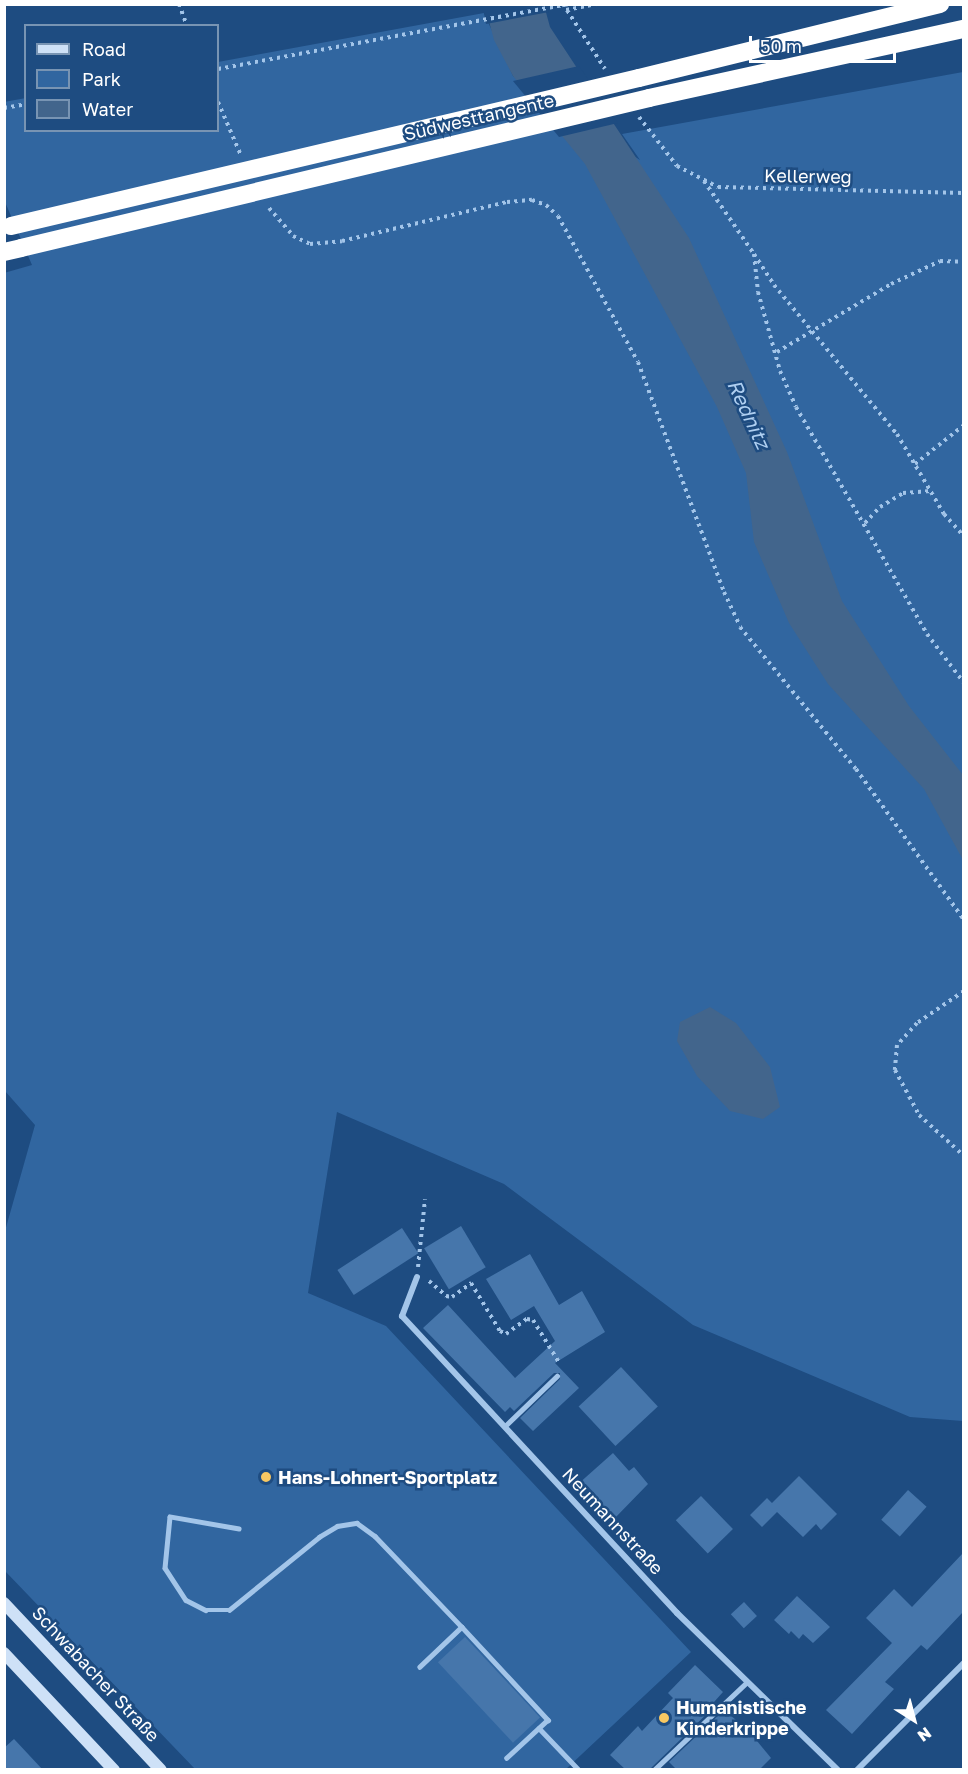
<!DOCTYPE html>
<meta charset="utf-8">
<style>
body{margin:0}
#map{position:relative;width:968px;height:1774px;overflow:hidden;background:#1e4c81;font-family:"Golos Text",sans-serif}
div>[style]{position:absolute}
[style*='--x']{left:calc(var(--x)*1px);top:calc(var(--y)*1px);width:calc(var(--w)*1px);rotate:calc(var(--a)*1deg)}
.green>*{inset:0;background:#3166a0}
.water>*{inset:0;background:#42658c}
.pier>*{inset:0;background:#1e4c81}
.building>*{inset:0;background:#4676ab;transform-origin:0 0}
.path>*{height:4px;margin-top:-2px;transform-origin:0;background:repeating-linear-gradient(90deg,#a3c5e9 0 3px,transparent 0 7.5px)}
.lane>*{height:4.5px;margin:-2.25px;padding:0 2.25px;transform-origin:2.25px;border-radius:2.25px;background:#a3c5e9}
.street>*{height:6px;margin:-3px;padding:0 3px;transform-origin:3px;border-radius:3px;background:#a3c5e9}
.secondary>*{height:12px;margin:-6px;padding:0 6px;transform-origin:6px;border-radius:6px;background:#cee1f7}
.highway>*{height:18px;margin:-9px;padding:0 9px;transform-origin:9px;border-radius:9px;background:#fff}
.path-bridge>*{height:4px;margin-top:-2px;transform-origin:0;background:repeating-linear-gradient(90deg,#a3c5e9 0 3px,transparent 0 7.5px)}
.highway-bridge>*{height:18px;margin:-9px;padding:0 9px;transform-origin:9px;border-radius:9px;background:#fff}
.dots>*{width:16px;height:16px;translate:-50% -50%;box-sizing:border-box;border:3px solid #1e4c81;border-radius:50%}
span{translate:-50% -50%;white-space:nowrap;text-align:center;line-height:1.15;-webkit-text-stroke:5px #1e4c81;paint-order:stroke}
.street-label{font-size:18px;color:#fff}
.poi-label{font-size:18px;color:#fff;font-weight:700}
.left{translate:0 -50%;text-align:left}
.water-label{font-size:20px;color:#afcff1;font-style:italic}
.frame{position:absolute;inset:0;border:6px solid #fff;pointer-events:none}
.legend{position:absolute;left:24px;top:24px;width:195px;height:108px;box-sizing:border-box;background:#1e4c81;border:2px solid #7894b3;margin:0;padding:8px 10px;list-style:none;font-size:18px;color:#fff}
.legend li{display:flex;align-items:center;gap:12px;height:30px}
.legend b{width:30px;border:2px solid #7894b3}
.north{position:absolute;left:884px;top:1690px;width:60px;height:60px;-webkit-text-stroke:4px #1e4c81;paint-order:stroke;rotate:144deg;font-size:16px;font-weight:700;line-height:24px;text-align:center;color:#fff}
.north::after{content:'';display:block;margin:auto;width:21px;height:27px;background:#fff;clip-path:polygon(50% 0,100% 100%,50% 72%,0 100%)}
.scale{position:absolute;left:749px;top:36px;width:147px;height:27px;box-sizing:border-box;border:3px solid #fff;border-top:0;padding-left:8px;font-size:18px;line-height:21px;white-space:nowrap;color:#fff;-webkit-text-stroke:4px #1e4c81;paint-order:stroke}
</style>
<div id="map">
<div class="green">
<i style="clip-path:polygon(evenodd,5px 5px,480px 5px,513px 76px,640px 160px,622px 134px,963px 72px,963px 1421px,910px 1417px,693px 1325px,504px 1184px,337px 1112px,308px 1293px,386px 1326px,691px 1652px,566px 1769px,195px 1769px,5px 1571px,5px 1231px,35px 1125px,5px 1091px,4px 273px,32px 265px,5px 202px,5px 5px,26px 26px,218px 26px,218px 130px,26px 130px,26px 26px)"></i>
</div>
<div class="water">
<i style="clip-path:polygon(5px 5px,544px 5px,550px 27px,689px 238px,787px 452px,842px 601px,909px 706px,963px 775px,963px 860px,924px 789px,828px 684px,789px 623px,754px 542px,746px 473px,717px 407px,585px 164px,513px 76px,494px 40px,486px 10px,218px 26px,26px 26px)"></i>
<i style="clip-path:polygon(710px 1007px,736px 1023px,770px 1067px,780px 1107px,763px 1119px,730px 1111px,697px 1076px,677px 1041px,680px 1022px)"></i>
</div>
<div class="pier">
<i style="clip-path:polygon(547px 4px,549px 12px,486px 24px,484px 13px,218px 62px,218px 26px,26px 26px,26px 98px,4px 102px,5px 5px)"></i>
<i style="clip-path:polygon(579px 66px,618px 123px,559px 137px,513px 81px)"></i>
</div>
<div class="building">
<i style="left:461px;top:1226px;width:48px;height:43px;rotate:59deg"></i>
<i style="left:402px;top:1228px;width:30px;height:77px;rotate:57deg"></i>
<i style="clip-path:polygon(530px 1254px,559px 1305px,582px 1291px,605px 1332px,555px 1363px,579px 1388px,533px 1431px,520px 1418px,560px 1379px,560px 1373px,554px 1373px,514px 1411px,510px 1407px,505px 1412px,423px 1328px,448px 1305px,515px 1378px,555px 1341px,534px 1306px,511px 1320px,486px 1279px)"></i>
<i style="left:621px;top:1367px;width:54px;height:58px;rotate:47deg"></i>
<i style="clip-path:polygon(613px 1453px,629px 1471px,634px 1467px,648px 1484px,614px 1519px,605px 1509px,602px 1512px,577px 1485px)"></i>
<i style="clip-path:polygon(799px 1476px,837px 1514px,821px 1530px,816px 1524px,803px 1537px,777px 1512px,762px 1527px,750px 1515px,767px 1498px,772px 1503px)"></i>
<i style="left:908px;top:1490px;width:25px;height:40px;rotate:42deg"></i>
<i style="left:701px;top:1496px;width:46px;height:35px;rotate:46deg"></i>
<i style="clip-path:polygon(963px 1553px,963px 1612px,927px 1650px,921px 1645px,885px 1682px,894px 1689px,852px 1734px,826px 1710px,892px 1643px,866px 1618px,894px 1589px,912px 1607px)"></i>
<i style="clip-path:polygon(797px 1596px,830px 1627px,813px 1643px,803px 1634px,799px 1639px,791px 1631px,789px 1634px,774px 1620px)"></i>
<i style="left:744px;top:1602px;width:19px;height:18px;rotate:47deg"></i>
<i style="left:465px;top:1637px;width:110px;height:37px;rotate:47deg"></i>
<i style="clip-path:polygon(695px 1665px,723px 1692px,714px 1702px,717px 1704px,649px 1770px,626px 1770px,610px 1755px,638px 1726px,642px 1731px,673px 1698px,668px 1693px)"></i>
<i style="clip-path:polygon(724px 1710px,748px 1730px,771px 1758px,759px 1770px,677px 1770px,669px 1762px)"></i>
<i style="clip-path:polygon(14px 1739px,43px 1770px,4px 1770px,4px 1748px)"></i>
</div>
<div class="path">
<i style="--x:179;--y:4;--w:23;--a:70"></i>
<i style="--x:563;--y:4;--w:77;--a:57.1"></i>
<i style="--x:566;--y:10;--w:32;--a:-11"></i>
<i style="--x:218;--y:102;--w:56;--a:66.7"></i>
<i style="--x:4;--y:108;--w:22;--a:-10"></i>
<i style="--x:639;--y:117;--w:62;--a:52.2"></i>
<i style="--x:677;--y:166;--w:46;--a:27.1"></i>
<i style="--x:718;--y:187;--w:246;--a:1.4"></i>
<i style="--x:704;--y:181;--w:88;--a:55.6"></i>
<i style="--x:754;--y:254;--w:38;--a:84"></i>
<i style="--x:758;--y:292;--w:82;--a:74.4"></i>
<i style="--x:780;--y:371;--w:39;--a:66"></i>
<i style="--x:796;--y:407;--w:262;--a:60"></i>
<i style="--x:927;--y:634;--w:61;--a:52.9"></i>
<i style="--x:269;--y:208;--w:37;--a:49"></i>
<i style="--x:293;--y:236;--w:19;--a:25"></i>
<i style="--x:310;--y:244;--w:32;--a:-5"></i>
<i style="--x:342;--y:241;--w:170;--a:-13.3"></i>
<i style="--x:507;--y:202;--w:25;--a:-5"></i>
<i style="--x:532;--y:200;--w:15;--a:20"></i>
<i style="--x:546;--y:205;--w:16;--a:43"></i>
<i style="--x:558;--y:216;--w:166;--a:61.3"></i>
<i style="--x:638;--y:362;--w:246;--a:69.5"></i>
<i style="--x:724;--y:592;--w:38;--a:65"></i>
<i style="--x:740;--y:627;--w:183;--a:50.8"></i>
<i style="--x:856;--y:769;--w:186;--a:54.4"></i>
<i style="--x:754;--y:254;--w:37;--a:57"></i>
<i style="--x:774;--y:285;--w:193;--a:50.5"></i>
<i style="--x:897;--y:434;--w:93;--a:59.6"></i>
<i style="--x:944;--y:514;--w:30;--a:48"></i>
<i style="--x:777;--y:352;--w:133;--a:-30.8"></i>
<i style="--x:891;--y:284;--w:54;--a:-25.1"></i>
<i style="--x:940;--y:261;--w:24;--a:2"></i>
<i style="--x:915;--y:464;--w:63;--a:-38.5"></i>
<i style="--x:865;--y:523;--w:22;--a:-47"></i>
<i style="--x:880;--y:507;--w:27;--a:-31"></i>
<i style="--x:903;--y:493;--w:28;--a:-4"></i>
<i style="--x:964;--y:991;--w:57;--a:145.8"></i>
<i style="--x:917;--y:1023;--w:30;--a:132"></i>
<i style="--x:897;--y:1045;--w:25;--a:95"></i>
<i style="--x:895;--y:1070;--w:51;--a:61.9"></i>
<i style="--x:919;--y:1115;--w:61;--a:42.3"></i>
<i style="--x:418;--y:1267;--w:68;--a:-84.1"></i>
<i style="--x:429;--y:1281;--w:23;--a:41"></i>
<i style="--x:446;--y:1296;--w:6;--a:9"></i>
<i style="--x:452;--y:1297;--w:24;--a:-36"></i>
<i style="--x:471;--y:1283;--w:56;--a:58.9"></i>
<i style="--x:500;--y:1331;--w:7;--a:27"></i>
<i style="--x:506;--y:1334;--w:26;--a:-36"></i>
<i style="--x:527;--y:1319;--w:6;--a:9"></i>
<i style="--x:533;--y:1320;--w:52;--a:58.5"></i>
</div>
<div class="lane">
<i style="--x:505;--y:1426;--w:72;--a:-43.9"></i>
<i style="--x:239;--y:1529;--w:70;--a:-170.1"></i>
<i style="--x:170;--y:1517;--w:51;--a:95.6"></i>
<i style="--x:165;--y:1568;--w:38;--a:57"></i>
<i style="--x:186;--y:1600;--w:22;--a:27"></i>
<i style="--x:206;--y:1610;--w:23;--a:0"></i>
<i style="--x:229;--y:1610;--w:116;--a:-39"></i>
<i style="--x:319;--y:1537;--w:21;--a:-31"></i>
<i style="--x:337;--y:1526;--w:20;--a:-9"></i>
<i style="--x:357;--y:1523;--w:22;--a:36"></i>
<i style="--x:375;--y:1536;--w:126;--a:46.3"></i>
<i style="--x:462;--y:1627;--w:58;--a:136.4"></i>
<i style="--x:462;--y:1627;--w:127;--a:47.2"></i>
<i style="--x:548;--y:1720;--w:56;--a:137.2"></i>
<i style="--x:539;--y:1728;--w:58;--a:46.4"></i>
<i style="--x:654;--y:1770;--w:128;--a:-43.4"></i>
</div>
<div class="street">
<i style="--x:417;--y:1277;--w:42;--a:111"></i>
<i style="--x:402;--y:1316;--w:405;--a:47.2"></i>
<i style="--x:677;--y:1613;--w:225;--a:44.3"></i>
<i style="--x:857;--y:1770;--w:151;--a:-45"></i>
</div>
<div class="secondary">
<i style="--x:4;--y:1603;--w:229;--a:46.8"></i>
<i style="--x:4;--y:1653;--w:161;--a:46.8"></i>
</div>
<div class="highway">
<i style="--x:639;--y:78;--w:310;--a:-13.8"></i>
<i style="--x:649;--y:98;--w:322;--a:-12.4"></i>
<i style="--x:4;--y:252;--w:17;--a:-13"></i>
</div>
<div class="path-bridge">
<i style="--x:218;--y:69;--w:357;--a:-10.5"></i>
</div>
<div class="highway-bridge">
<i style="--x:11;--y:226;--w:645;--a:-13.26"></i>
<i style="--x:21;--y:248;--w:646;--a:-13.43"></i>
</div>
<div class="dots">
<i style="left:266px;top:1477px;background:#f8c862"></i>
<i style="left:664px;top:1718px;background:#f8c862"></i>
</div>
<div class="street-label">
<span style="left:479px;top:117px;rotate:-13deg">Südwesttangente</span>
<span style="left:808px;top:176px;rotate:1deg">Kellerweg</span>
<span style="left:613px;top:1521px;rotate:47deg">Neumannstraße</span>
<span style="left:96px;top:1674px;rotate:47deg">Schwabacher Straße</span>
</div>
<div class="poi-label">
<span class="left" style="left:278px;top:1477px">Hans-Lohnert-Sportplatz</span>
<span class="left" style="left:676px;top:1718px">Humanistische<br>Kinderkrippe</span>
</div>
<div class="water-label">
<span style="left:749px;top:414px;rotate:65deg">Rednitz</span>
</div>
<div class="frame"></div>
<ul class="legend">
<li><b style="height:8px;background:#cee1f7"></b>Road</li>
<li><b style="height:16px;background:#3166a0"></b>Park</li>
<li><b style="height:16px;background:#42658c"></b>Water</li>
</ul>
<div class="north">N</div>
<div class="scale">50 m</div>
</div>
